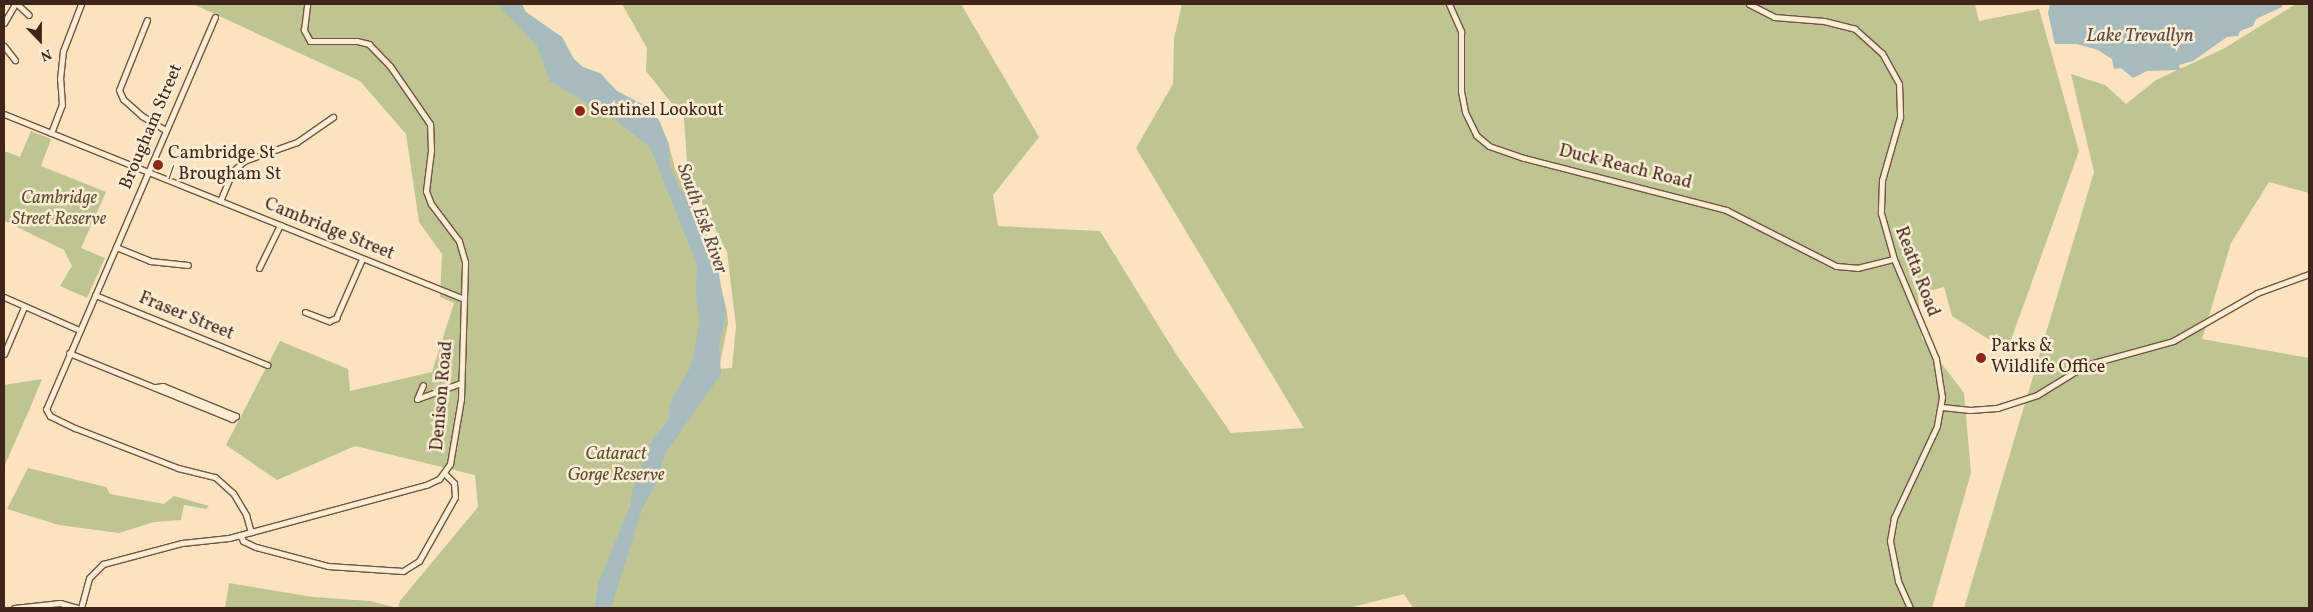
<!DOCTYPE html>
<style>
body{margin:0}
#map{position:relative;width:2313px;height:612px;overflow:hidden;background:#fce3bf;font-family:Vollkorn,serif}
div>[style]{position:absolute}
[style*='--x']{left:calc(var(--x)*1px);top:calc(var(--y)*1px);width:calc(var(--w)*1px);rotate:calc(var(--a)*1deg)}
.green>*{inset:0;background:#bec492}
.water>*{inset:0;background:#a5bbbd}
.roads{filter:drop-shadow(1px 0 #6f5543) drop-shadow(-1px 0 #6f5543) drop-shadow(0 1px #6f5543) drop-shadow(0 -1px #6f5543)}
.street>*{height:5px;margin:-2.5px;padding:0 2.5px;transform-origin:2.5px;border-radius:2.5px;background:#fdedd5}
.dots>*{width:14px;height:14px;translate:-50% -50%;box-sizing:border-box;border:2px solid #fdedd5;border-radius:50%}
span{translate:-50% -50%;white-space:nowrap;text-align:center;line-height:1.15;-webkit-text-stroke:5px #fdedd5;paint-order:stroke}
.poi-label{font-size:18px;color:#40261a}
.left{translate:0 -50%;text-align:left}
.street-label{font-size:18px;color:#40261a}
.park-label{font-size:18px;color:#604e38;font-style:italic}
.water-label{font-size:19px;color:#594b43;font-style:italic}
.frame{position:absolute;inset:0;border:5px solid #40261a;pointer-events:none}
.north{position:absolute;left:15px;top:15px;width:50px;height:50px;-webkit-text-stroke:4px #fdedd5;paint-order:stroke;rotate:158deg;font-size:14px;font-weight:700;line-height:20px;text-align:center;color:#40261a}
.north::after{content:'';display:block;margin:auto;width:18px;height:22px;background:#40261a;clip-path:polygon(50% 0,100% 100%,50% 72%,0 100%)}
</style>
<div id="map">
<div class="green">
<i style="clip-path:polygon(193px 4px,522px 4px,539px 46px,668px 141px,675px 169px,689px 195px,717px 272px,727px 311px,728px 323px,719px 369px,732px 368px,736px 326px,727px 252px,688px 175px,684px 119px,646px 71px,647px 48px,622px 4px,961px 4px,1039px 137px,993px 195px,998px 226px,1100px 231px,1176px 354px,1231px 433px,1304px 428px,1136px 148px,1173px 84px,1174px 39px,1182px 4px,1975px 4px,1979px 21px,2039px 9px,2079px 151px,2007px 351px,1952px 316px,1944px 287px,1918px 294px,1922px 338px,1964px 393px,1971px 473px,1932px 608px,1413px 608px,1404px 594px,1349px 608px,225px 608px,229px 583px,313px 597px,370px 601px,398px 608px,400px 601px,478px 507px,475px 475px,355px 446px,277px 480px,226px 445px,280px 341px,348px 369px,350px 391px,432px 372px,454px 303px,440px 297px,442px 254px,419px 222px,406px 134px,360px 81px)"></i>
<i style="clip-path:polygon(2296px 4px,2309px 4px,2309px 193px,2269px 182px,2231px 243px,2202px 339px,2309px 358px,2309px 608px,1964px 608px,2094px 172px,2071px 74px,2105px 85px,2126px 104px,2156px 80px,2223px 49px)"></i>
<i style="clip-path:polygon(31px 131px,51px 139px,41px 166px,106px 192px,81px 248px,105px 258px,87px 298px,60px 286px,72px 266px,64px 250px,5px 221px,4px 223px,4px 151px,20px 157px)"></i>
<i style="clip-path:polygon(42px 379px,30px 408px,4px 467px,4px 385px)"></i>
<i style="clip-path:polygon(28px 468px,106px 487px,110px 494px,164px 504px,174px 496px,209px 506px,206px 509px,184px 505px,181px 520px,154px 522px,119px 533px,59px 525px,7px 509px)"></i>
</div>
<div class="water">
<i style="clip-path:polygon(498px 4px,521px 4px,526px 12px,562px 37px,574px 59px,583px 67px,600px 73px,617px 91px,642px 104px,659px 120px,668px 142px,670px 167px,680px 189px,692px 202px,716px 257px,726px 314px,719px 344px,721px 374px,666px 452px,656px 483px,642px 509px,611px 608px,595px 608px,598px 584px,631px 504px,632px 492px,652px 440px,668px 421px,670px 403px,691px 366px,700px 321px,696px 297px,697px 265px,650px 147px,617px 121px,550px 81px,537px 46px)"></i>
<i style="clip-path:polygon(2050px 4px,2283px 4px,2282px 7px,2256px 19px,2253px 26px,2240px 31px,2238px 36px,2227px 37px,2193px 61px,2179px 65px,2180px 70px,2147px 71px,2133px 78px,2121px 68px,2114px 69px,2112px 59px,2098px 50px,2077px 44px,2055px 44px,2048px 13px)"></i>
</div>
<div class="roads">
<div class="street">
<i style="--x:17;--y:4;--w:16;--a:43"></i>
<i style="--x:1449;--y:4;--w:30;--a:66"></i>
<i style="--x:1461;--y:31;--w:60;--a:90"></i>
<i style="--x:1461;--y:91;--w:21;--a:79"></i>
<i style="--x:1465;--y:112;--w:25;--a:64"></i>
<i style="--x:1476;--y:135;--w:17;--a:40"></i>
<i style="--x:1489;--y:146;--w:37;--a:19"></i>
<i style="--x:1524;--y:158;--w:209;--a:14.4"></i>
<i style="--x:1726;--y:210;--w:123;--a:27"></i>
<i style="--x:1836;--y:266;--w:21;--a:5"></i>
<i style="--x:1857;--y:268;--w:38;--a:-14"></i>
<i style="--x:1749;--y:4;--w:28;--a:27"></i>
<i style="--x:1774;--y:17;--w:50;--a:4.6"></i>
<i style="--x:1824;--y:21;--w:32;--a:14"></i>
<i style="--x:1855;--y:29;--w:36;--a:42"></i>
<i style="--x:1882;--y:53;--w:35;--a:61"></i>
<i style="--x:1899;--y:84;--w:33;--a:88"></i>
<i style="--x:1900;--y:117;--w:66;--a:105.9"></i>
<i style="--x:1882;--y:180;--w:33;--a:92"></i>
<i style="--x:1881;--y:213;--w:48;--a:74.2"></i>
<i style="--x:1894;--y:259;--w:108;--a:67.2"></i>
<i style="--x:1936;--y:359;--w:38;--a:81"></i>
<i style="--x:1942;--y:397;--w:29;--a:100"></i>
<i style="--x:1937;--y:426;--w:102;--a:115.1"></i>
<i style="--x:1894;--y:518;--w:23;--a:100"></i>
<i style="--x:1890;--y:541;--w:41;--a:78.7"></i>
<i style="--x:1898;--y:581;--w:30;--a:66"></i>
<i style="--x:215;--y:17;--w:427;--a:113.3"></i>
<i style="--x:46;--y:409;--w:8;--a:60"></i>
<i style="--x:50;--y:416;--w:28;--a:26"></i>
<i style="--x:75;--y:428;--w:110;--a:21.2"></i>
<i style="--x:178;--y:468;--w:38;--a:14"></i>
<i style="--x:215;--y:477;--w:24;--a:42"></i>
<i style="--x:233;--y:493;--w:26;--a:59"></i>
<i style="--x:246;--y:515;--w:18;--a:74"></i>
<i style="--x:147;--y:20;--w:75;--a:111.8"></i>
<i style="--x:119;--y:90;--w:10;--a:66"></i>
<i style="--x:123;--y:99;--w:25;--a:42"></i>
<i style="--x:142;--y:116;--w:27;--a:31"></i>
<i style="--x:4;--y:23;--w:22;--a:-60"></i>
<i style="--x:4;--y:46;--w:18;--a:52"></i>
<i style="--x:4;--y:114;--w:494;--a:21.9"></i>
<i style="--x:51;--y:133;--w:30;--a:-69"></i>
<i style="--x:62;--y:105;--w:26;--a:-94"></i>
<i style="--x:60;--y:79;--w:28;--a:-84"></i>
<i style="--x:63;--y:51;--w:50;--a:-69"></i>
<i style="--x:220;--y:201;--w:33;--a:-67"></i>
<i style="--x:233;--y:171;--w:15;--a:-42"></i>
<i style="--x:244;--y:161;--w:56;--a:-19.7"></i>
<i style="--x:297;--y:142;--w:44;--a:-34.8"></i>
<i style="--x:116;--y:247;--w:37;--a:22"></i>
<i style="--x:150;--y:261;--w:38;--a:6"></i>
<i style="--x:259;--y:268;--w:48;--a:-64"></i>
<i style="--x:95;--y:295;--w:186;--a:22.1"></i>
<i style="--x:4;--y:297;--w:82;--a:23.7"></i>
<i style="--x:305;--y:312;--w:26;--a:21"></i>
<i style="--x:329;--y:321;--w:8;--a:-23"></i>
<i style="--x:336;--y:318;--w:64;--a:-66.2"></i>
<i style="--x:69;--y:353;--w:176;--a:22"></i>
<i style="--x:232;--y:419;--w:5;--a:-37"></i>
<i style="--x:236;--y:416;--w:79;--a:-157.7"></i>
<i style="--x:163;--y:386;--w:7;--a:172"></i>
<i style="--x:4;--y:354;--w:51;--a:-66.9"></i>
<i style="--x:417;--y:399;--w:47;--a:-20"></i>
<i style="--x:417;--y:399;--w:15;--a:-67"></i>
<i style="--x:1942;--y:407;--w:28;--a:6"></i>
<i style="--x:1970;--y:410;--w:27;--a:-4"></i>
<i style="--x:1997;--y:408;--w:42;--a:-18"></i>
<i style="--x:2037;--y:395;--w:57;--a:-31.5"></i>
<i style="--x:2086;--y:365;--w:90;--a:-15.4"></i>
<i style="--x:2173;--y:341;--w:97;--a:-29.7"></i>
<i style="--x:2257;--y:293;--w:55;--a:-20.1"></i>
<i style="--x:240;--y:535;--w:7;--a:63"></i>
<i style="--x:243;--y:541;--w:14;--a:25"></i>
<i style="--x:256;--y:547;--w:74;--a:14.8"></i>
<i style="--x:328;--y:566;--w:75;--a:3.8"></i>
<i style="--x:403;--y:571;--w:19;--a:-32"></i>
<i style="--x:419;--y:561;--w:73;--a:-60.6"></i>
<i style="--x:455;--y:497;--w:14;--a:-94"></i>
<i style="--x:454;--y:483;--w:14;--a:-135"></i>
<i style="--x:14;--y:608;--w:46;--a:-6.2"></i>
<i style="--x:60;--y:603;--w:18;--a:16"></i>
<i style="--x:81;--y:608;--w:31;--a:-75"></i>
<i style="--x:89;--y:578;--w:20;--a:-45"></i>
<i style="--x:103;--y:564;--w:82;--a:-14.9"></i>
<i style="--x:182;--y:543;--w:47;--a:-6.1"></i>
<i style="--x:229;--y:538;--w:204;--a:-15.1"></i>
<i style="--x:426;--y:485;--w:14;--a:-25"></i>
<i style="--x:439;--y:479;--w:19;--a:-54"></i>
<i style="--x:450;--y:464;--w:66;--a:-80.4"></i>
<i style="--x:461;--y:399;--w:137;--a:-88.3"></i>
<i style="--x:465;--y:262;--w:22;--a:-106"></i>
<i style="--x:459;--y:241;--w:46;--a:-127.1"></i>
<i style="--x:431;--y:204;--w:14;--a:-111"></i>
<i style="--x:426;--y:191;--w:41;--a:-83"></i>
<i style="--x:431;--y:150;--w:26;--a:-92"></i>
<i style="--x:430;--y:124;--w:70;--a:-124.6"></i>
<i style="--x:390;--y:66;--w:30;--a:-134"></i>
<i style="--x:369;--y:44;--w:12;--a:-166"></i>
<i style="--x:357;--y:41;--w:47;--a:180"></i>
<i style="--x:310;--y:41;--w:13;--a:-119"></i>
<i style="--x:304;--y:30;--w:26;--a:-83"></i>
</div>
</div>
<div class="dots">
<i style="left:580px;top:111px;background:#8f2418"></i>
<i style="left:158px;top:165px;background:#8f2418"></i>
<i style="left:1981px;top:358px;background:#8f2418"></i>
</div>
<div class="poi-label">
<span class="left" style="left:590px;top:111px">Sentinel Lookout</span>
<span class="left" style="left:168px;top:165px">Cambridge St<br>/ Brougham St</span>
<span class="left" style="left:1991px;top:358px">Parks &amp;<br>Wildlife Office</span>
</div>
<div class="street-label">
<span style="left:152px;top:127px;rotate:-67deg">Brougham Street</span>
<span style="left:1625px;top:168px;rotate:14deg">Duck Reach Road</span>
<span style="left:329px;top:230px;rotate:22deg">Cambridge Street</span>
<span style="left:1916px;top:272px;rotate:69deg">Reatta Road</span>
<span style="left:186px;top:317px;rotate:22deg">Fraser Street</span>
<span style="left:443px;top:396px;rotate:-85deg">Denison Road</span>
</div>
<div class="park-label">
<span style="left:59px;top:210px">Cambridge<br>Street Reserve</span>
<span style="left:616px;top:466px">Cataract<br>Gorge Reserve</span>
</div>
<div class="water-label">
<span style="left:2140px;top:37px">Lake Trevallyn</span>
<span style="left:701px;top:219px;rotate:70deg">South Esk River</span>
</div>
<div class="frame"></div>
<div class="north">N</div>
</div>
